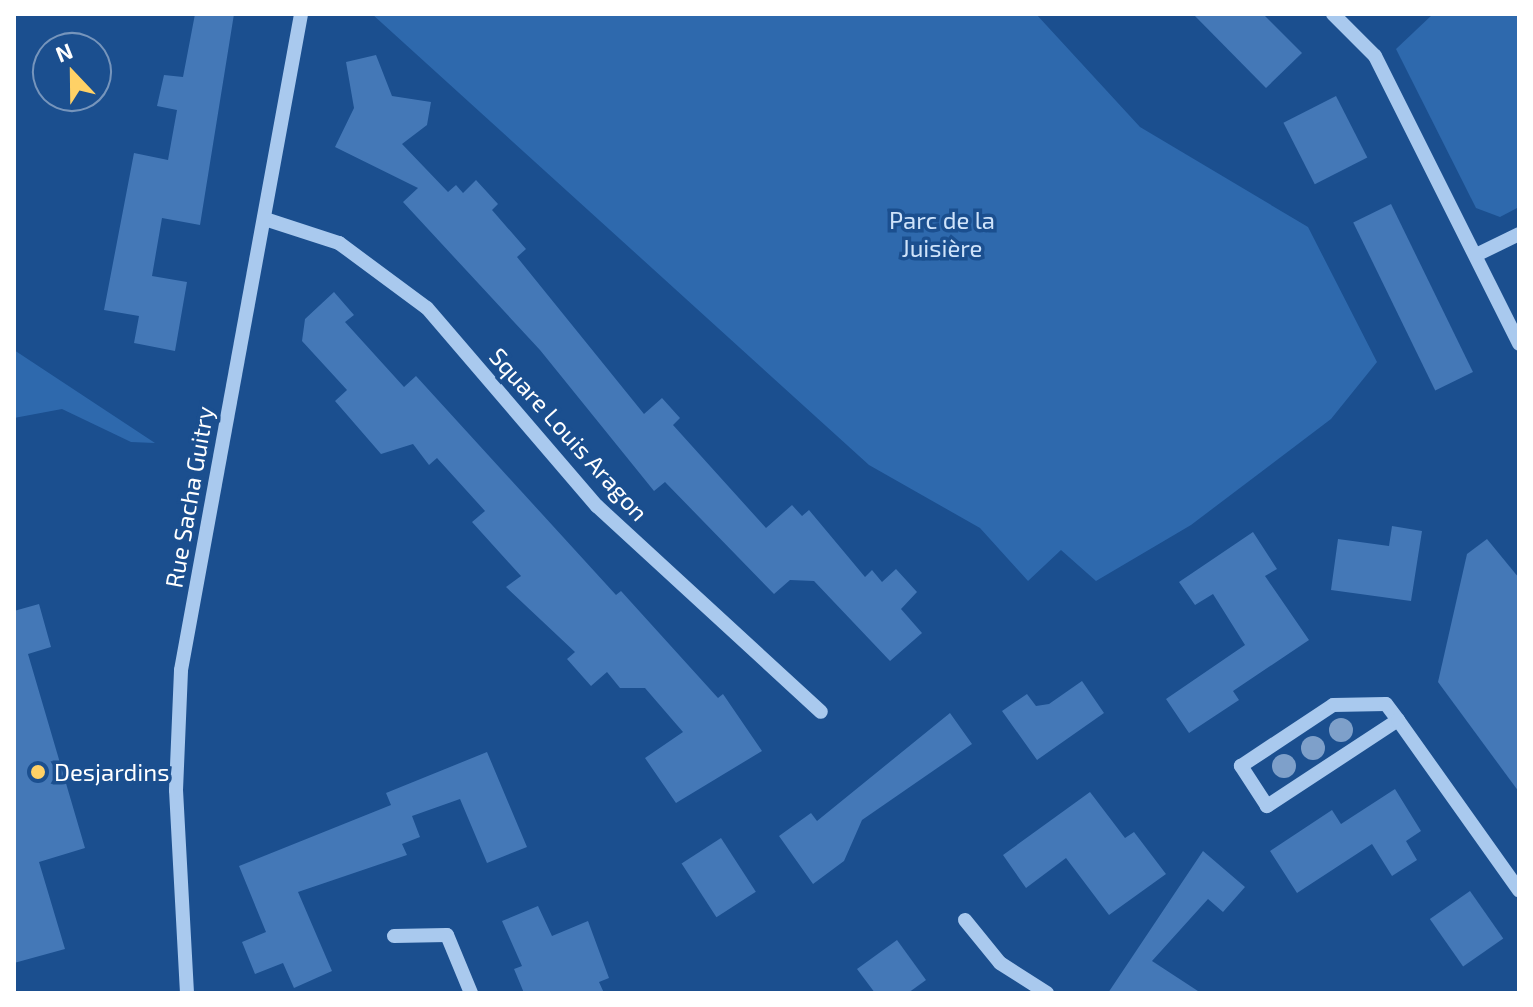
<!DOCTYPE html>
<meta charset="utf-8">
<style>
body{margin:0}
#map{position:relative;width:1533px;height:1007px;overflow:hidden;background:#1b4f8f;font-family:"Exo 2",sans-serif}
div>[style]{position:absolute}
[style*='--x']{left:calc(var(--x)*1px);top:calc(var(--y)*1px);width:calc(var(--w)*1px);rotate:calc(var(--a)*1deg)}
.green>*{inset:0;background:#2e69ad}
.building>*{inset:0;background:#4478b7;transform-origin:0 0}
.minor>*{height:14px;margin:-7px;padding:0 7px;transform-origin:7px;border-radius:7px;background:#a9c9ee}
.trees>*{width:24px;height:24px;margin:-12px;border-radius:50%;background:#7ea0ca}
.dots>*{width:22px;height:22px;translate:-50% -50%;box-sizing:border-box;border:4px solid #1b4f8f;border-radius:50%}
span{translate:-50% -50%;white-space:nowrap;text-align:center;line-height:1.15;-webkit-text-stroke:7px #1b4f8f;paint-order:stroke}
.park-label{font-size:24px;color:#cfe3fa}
.street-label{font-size:24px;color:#fff}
.poi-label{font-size:24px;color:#fff}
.left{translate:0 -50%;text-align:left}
.frame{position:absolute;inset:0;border:16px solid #fff;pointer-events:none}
.north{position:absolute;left:32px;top:32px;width:80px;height:80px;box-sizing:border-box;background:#1b4f8f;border:2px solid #7695bc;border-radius:50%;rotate:338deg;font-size:22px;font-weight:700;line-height:32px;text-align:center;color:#fff}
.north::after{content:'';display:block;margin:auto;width:28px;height:36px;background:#ffd166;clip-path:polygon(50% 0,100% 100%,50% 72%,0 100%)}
</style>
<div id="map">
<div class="green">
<i style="clip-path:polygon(372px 14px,1036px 14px,1140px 127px,1308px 227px,1377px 362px,1331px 419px,1191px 525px,1096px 581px,1061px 550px,1028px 581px,980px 528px,869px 465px)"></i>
<i style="clip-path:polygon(1433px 14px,1519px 14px,1519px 207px,1500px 217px,1476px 208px,1396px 49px)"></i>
<i style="clip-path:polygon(14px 350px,155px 443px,131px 442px,62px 409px,14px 418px)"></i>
</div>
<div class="building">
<i style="clip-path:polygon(195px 14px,234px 14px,200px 225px,162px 218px,152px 276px,187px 282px,175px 351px,134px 343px,139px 316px,104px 310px,134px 153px,168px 160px,177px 110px,157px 106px,164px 75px,183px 77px)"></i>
<i style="clip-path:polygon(1193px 14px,1263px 14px,1302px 53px,1266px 88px)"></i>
<i style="clip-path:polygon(376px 55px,392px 96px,431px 102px,427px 125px,402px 144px,448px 192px,456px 185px,463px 193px,476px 180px,498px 204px,492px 210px,526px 249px,517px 257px,644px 414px,662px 398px,680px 418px,673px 425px,766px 528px,792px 505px,802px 516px,809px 510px,865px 577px,872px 570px,882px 582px,896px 569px,917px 592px,901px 609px,922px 633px,890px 661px,814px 581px,790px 580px,774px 594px,665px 482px,654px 491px,540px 350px,403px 202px,418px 188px,335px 147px,354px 108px,346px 62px)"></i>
<i style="left:1336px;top:96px;width:69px;height:59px;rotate:63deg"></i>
<i style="left:1391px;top:204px;width:187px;height:42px;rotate:64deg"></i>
<i style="clip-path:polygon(334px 292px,354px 315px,345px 322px,404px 387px,416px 376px,616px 595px,621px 591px,718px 698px,723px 694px,762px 751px,676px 803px,645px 758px,683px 732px,645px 688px,620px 688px,607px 672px,591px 686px,567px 659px,575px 652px,506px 587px,521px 576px,472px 522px,485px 511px,437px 458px,429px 465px,413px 444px,381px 454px,335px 401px,347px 390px,302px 341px,305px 319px)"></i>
<i style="clip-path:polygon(1392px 526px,1422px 531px,1411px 601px,1331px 590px,1338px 539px,1389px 546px)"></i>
<i style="clip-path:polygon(1253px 532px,1277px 569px,1265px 576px,1309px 640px,1233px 691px,1239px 700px,1189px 733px,1166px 699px,1245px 645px,1213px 594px,1195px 605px,1179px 582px)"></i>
<i style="clip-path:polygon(1487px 539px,1519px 578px,1519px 792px,1438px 682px,1467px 554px)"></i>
<i style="clip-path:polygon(39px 604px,51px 647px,28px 654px,85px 848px,39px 862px,65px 949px,14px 963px,14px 611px)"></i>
<i style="clip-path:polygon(1082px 681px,1104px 713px,1037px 760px,1002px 711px,1027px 694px,1036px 706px,1049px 704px)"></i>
<i style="clip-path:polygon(950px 713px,972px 744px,862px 820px,844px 861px,813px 884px,779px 836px,811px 813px,817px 821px)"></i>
<i style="clip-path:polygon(487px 752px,527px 847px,487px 863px,460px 799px,412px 816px,420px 837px,402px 844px,407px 855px,298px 892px,332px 971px,294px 988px,283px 963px,255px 974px,242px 942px,266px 932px,239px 866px,391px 805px,386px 793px)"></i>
<i style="clip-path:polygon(1395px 789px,1421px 831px,1406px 841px,1417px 860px,1392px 876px,1372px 844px,1297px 893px,1270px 851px,1332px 810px,1341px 824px)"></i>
<i style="clip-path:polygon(1090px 792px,1125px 838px,1134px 832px,1166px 874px,1109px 915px,1066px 858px,1026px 888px,1003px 855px)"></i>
<i style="left:721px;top:838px;width:64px;height:47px;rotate:57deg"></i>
<i style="clip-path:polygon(1203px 851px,1245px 887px,1223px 912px,1208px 899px,1152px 961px,1201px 993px,1108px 993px)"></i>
<i style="left:1470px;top:891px;width:58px;height:49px;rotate:55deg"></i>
<i style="clip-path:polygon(538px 906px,552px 936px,588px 921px,609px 978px,599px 982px,604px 993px,524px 993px,514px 969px,522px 966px,502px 921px)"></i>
<i style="clip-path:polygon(897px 940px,926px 980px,908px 993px,875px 993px,857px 969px)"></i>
</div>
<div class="minor">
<i style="--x:1333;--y:14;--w:59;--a:45"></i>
<i style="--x:1375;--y:56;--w:322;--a:63.4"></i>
<i style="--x:265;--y:219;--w:78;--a:18"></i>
<i style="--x:339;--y:243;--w:109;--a:36.5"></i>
<i style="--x:427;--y:308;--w:261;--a:49.4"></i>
<i style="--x:597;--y:506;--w:304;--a:42.6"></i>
<i style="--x:1476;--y:255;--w:48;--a:-26"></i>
<i style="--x:1398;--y:720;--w:157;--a:146.7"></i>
<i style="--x:1267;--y:806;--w:48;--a:-123"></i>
<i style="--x:1241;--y:766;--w:110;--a:-33.5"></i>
<i style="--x:1333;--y:705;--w:53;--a:-1.1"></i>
<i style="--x:1386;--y:704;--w:20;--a:53"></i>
<i style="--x:1398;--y:720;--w:209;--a:54.6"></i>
<i style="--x:965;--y:920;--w:55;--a:50.9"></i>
<i style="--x:1000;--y:963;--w:56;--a:32.6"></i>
<i style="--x:394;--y:936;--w:53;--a:-1.1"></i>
<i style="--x:447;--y:935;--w:63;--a:67.5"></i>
<i style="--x:187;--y:993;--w:203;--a:-93.1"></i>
<i style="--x:176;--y:790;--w:120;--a:-87.6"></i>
<i style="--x:181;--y:670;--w:667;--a:-79.63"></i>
</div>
<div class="trees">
<i style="left:1341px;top:730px"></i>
<i style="left:1313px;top:748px"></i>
<i style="left:1284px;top:766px"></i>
</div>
<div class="dots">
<i style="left:38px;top:772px;background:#ffd166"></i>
</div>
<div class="park-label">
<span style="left:942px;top:234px">Parc de la<br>Juisière</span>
</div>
<div class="street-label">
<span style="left:569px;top:434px;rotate:48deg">Square Louis Aragon</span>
<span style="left:189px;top:497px;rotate:-80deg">Rue Sacha Guitry</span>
</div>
<div class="poi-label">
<span class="left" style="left:54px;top:772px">Desjardins</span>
</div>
<div class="frame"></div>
<div class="north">N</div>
</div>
